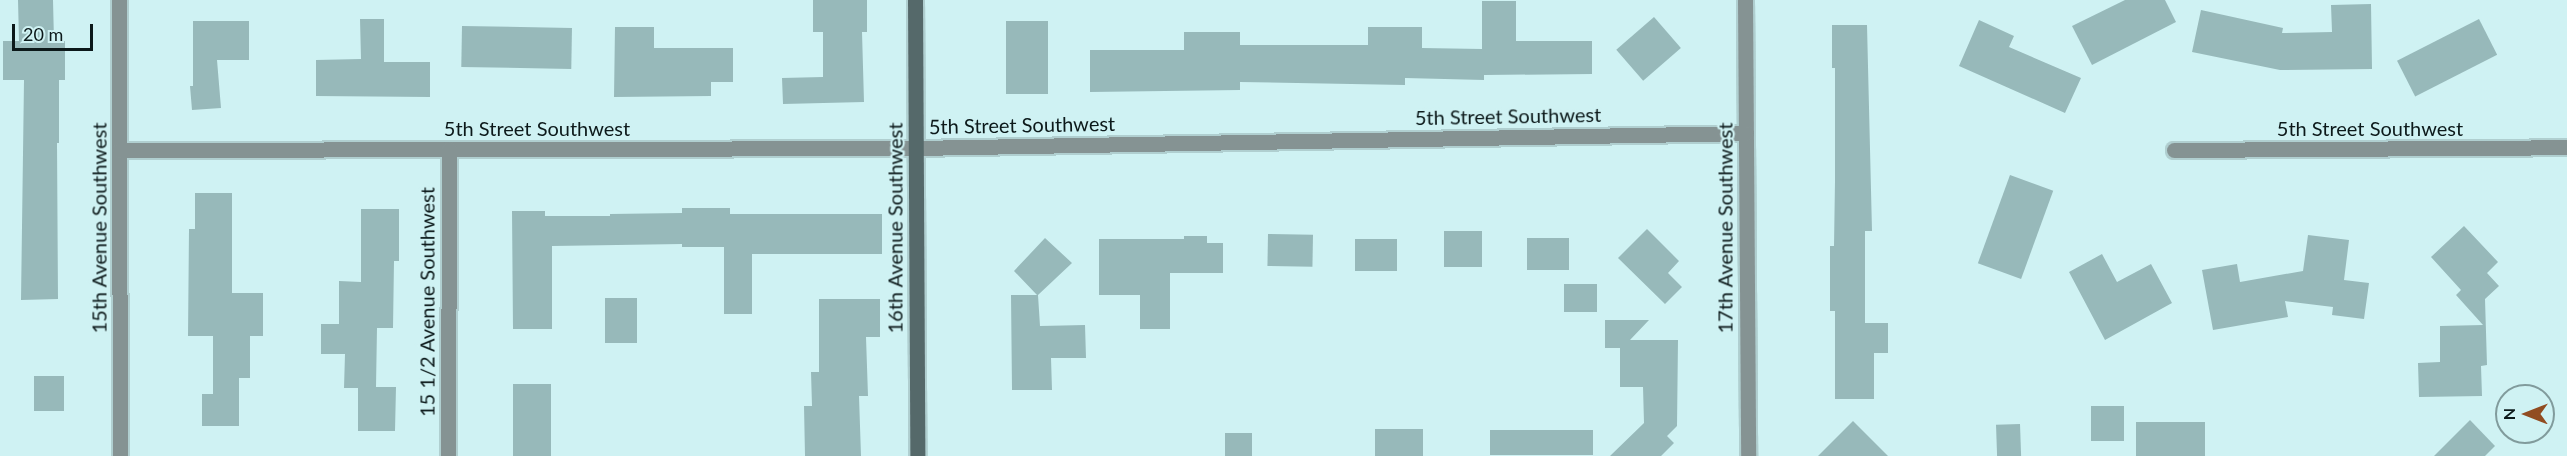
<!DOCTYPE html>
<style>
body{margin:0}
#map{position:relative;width:2567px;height:456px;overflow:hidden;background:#cff2f3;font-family:Lato,sans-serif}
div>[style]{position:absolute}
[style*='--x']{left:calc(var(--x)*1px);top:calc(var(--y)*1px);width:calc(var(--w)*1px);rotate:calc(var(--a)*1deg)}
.building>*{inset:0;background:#97b9ba;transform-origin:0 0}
.roads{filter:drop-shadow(2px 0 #b0cfd0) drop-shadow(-2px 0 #b0cfd0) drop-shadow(0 2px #b0cfd0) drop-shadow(0 -2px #b0cfd0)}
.street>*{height:15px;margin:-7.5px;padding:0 7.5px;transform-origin:7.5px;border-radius:7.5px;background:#859393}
.secondary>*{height:15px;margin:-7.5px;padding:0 7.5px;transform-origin:7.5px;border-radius:7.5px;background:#55696a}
span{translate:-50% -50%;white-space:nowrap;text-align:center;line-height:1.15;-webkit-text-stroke:4.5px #cff2f3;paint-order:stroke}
.street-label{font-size:20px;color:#0c191a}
.north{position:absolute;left:2495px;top:384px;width:60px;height:60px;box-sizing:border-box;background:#cff2f3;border:2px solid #819b9c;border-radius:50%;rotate:270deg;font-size:16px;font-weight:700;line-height:24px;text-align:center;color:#0c191a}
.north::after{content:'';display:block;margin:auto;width:21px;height:27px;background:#914c21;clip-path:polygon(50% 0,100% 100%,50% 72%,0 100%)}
.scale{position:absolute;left:12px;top:24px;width:81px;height:27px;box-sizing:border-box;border:3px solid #0c191a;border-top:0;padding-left:8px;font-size:18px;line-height:21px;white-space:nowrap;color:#0c191a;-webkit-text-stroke:4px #cff2f3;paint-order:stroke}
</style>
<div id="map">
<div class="building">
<i style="clip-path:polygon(18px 0,53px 0,54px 41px,65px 41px,65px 80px,59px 80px,59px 143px,57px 143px,58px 299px,21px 300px,24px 80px,3px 80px,3px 41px,19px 41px)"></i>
<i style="clip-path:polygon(813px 0,867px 0,867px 32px,862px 32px,864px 102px,783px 104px,782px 78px,823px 77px,823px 32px,813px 32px)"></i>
<i style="clip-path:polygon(2125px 0,2165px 0,2176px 22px,2092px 65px,2072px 26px)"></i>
<i style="clip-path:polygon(1482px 1px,1516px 1px,1516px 41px,1592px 41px,1592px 74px,1484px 75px,1484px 80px,1405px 78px,1405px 85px,1240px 82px,1240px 90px,1090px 92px,1090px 50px,1184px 50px,1184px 32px,1240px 32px,1240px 45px,1368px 45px,1368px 27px,1422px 27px,1422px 48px,1482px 49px)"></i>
<i style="clip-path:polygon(2371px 4px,2372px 69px,2280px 70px,2192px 52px,2201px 10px,2283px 28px,2282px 33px,2332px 32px,2331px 5px)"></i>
<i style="left:1654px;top:17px;width:41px;height:50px;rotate:49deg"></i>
<i style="clip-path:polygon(360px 19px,384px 19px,384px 62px,430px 62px,430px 97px,316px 96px,316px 60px,361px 59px)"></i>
<i style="left:2479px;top:19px;width:40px;height:92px;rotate:63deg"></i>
<i style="clip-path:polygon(1979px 20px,2014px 36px,2009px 47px,2081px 78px,2065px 113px,1959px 66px)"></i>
<i style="clip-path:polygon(193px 21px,249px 21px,249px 60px,217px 60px,221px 108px,192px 110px,190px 86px,193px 86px)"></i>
<i style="left:1006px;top:21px;width:42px;height:73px"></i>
<i style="clip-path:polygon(1832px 25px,1867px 25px,1872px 231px,1865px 231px,1865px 323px,1888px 323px,1888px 353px,1874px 353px,1874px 399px,1835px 399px,1835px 311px,1830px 311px,1830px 246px,1834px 246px,1835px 181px,1835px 68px,1832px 68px)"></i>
<i style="left:462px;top:26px;width:110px;height:41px;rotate:1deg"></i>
<i style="clip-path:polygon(615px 27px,654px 27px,654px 48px,733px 48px,733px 82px,711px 82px,711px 96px,614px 97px)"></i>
<i style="left:2010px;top:175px;width:46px;height:94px;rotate:20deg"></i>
<i style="clip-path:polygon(195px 193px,232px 193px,232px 293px,263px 293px,263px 336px,250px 336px,250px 378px,239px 378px,239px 426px,202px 426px,202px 394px,213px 394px,213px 336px,188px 336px,189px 229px,195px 229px)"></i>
<i style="clip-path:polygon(682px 208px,730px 208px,730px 214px,882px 214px,882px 254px,752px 254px,752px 314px,724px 314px,724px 247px,682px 247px,682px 244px,552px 246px,552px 329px,513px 329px,512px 211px,545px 211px,545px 216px,610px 216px,610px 214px,682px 213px)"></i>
<i style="clip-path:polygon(361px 209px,399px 209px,399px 261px,394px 261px,393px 328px,377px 328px,376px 387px,396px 387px,395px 431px,358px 431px,358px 388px,344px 388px,345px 354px,321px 354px,321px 324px,339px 324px,339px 281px,361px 282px)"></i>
<i style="clip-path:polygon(2464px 226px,2498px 262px,2487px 273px,2499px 286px,2485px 299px,2487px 365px,2481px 366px,2482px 396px,2419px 397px,2418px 363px,2440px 362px,2440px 326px,2483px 325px,2456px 295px,2461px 290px,2431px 257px)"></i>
<i style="clip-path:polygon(1647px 229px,1679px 261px,1668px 273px,1682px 287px,1665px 304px,1618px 258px)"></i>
<i style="left:1444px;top:231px;width:38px;height:36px"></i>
<i style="left:1268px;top:234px;width:45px;height:32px;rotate:1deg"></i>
<i style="clip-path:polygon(2308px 235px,2349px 240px,2344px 280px,2369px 283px,2364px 319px,2332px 315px,2333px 307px,2285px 301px,2288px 317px,2213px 330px,2202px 270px,2237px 264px,2240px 282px,2303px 271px)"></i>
<i style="clip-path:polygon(1184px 236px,1207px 236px,1207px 243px,1223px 243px,1223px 273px,1170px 273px,1170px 329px,1140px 329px,1140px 295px,1099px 295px,1099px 239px,1184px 239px)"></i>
<i style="clip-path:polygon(1045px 238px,1072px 263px,1038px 295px,1040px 326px,1085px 325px,1086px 358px,1051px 358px,1052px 390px,1012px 390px,1011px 295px,1037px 295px,1014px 271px)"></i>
<i style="left:1527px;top:238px;width:42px;height:32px"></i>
<i style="left:1355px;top:239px;width:42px;height:32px"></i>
<i style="clip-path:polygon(2102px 254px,2117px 282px,2151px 264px,2172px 303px,2105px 340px,2069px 272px)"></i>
<i style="left:1564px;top:284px;width:33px;height:28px"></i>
<i style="left:605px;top:298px;width:32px;height:45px"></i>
<i style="clip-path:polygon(819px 299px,880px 299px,880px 337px,866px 337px,868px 396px,859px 396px,861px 456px,805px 456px,804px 406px,812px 406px,811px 372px,819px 372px)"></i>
<i style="clip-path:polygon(1605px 320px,1649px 320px,1630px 340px,1678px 340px,1677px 426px,1667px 436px,1674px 443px,1661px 456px,1610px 456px,1644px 423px,1643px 387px,1620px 387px,1620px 348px,1605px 348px)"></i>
<i style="left:34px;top:376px;width:30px;height:35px"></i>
<i style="left:513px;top:384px;width:38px;height:72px"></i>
<i style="left:2091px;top:406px;width:33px;height:35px"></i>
<i style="clip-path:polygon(2470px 420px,2495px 446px,2485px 456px,2434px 456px)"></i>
<i style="clip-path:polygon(1853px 421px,1888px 456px,1818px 456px)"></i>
<i style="left:2136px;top:422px;width:69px;height:34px"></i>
<i style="left:2020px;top:424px;width:32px;height:24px;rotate:88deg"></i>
<i style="left:1375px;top:429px;width:48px;height:27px"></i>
<i style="left:1593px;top:430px;width:25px;height:103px;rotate:90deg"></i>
<i style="left:1252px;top:433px;width:23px;height:27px;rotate:90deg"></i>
</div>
<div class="roads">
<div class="street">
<i style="--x:119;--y:0;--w:456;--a:89.9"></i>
<i style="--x:1745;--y:0;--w:456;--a:89.6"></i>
<i style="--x:120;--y:150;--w:795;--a:-0.14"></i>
<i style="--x:915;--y:148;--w:831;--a:-1.03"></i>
<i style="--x:2174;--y:150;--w:393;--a:-0.4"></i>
<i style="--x:448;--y:456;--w:307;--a:-89.8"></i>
</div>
<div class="secondary">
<i style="--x:915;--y:0;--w:456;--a:89.7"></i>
</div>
</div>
<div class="street-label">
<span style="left:1508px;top:116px;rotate:-1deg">5th Street Southwest</span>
<span style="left:1022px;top:125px;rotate:-1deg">5th Street Southwest</span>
<span style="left:537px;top:128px">5th Street Southwest</span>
<span style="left:2370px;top:128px">5th Street Southwest</span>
<span style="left:99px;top:228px;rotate:-90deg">15th Avenue Southwest</span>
<span style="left:895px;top:228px;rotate:-90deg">16th Avenue Southwest</span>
<span style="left:1725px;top:228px;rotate:-90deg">17th Avenue Southwest</span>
<span style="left:427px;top:302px;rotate:-90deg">15 1/2 Avenue Southwest</span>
</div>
<div class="north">N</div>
<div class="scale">20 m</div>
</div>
